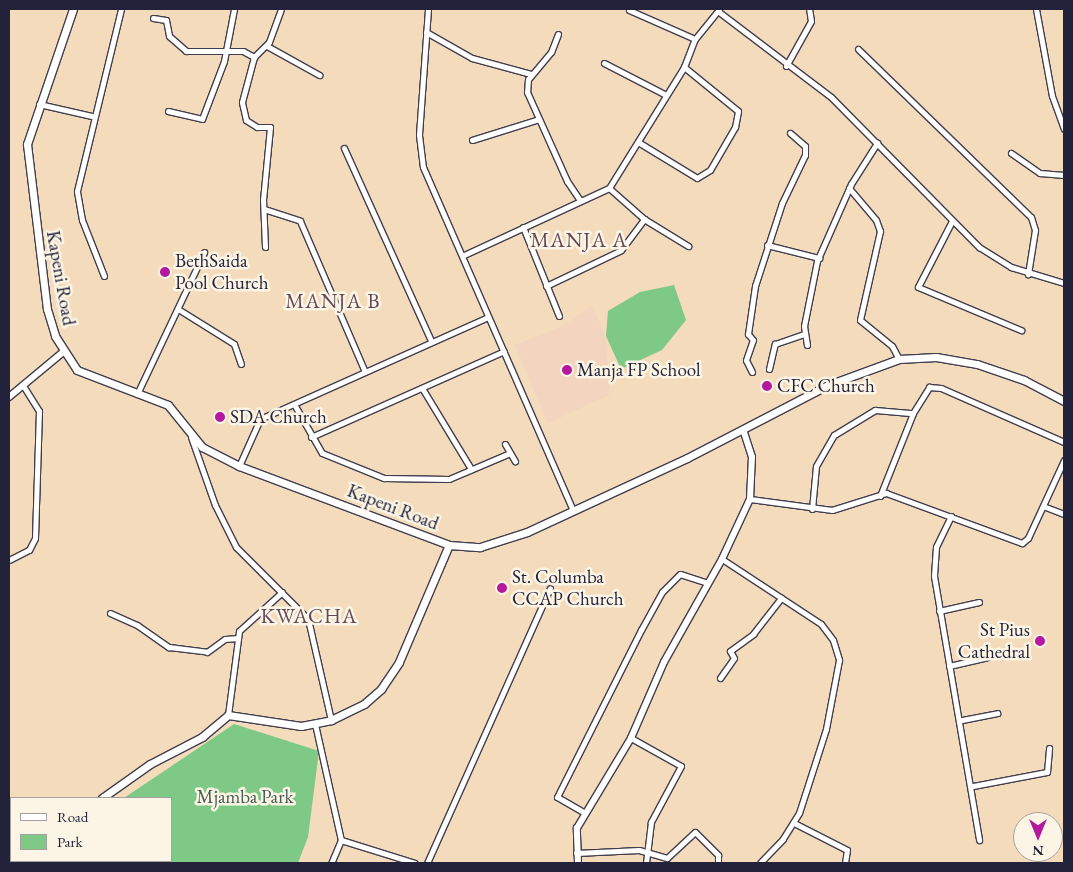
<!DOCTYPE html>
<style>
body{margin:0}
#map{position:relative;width:1073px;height:872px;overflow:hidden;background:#f3dbbb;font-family:"EB Garamond",serif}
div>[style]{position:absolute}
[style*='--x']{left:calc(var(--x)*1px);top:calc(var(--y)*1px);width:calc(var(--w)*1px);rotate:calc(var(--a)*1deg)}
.built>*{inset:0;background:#f3d4be}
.green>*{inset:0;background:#7fc986}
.roads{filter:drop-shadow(1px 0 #413e4e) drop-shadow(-1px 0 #413e4e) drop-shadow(0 1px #413e4e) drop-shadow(0 -1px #413e4e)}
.minor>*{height:5px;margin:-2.5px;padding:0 2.5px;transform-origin:2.5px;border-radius:2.5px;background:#fff}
.tertiary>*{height:6px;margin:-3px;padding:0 3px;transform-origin:3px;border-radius:3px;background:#fff}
.secondary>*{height:7px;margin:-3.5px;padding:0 3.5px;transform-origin:3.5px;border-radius:3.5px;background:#fff}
.dots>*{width:14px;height:14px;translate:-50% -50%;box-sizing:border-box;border:2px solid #fcf5e5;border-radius:50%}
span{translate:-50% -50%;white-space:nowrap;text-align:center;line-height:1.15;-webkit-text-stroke:5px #fcf5e5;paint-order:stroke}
.poi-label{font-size:19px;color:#22223b}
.left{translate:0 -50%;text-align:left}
.right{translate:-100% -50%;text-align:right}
.street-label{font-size:19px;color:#22223b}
.park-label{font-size:19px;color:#435c55}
.quarter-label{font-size:21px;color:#654857;letter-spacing:1px}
.frame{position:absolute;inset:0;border:10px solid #22223b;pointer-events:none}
.legend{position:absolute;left:10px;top:797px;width:162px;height:65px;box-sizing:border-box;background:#fcf5e5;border:1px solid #a5a1a1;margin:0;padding:6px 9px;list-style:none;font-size:15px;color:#22223b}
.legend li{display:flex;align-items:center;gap:10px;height:25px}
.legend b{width:25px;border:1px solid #a5a1a1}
.north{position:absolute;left:1013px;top:812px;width:50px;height:50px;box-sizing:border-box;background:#fcf5e5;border:1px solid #a5a1a1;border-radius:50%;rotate:180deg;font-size:14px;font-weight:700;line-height:20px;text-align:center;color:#22223b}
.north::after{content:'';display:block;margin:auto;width:18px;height:22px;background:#b5179e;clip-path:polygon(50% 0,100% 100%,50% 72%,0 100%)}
</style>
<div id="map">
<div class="built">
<i style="clip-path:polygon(592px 306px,606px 336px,609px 395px,548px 423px,515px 345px,563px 326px)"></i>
</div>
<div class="green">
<i style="clip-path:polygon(674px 285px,686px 320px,662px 350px,621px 369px,606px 336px,608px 311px,640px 292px)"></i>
<i style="clip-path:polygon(234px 724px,319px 751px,308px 837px,298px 863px,27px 863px,171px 861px,171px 798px,124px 798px)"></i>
</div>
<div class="roads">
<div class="minor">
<i style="--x:428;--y:9;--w:126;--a:94.1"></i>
<i style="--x:419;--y:135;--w:32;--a:83"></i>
<i style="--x:423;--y:167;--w:375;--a:66.4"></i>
<i style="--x:1036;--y:9;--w:88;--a:79.6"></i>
<i style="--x:1052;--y:96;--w:35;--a:70"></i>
<i style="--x:629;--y:10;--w:72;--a:23.7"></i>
<i style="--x:719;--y:12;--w:141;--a:37.2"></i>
<i style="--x:831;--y:97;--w:211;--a:45.4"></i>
<i style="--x:979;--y:247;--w:38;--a:32"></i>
<i style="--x:1011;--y:267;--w:55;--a:16.8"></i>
<i style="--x:153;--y:18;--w:13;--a:9"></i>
<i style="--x:166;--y:20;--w:16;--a:79"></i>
<i style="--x:169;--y:36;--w:23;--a:41"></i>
<i style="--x:186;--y:51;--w:57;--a:0"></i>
<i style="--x:243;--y:51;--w:13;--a:29"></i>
<i style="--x:426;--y:32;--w:53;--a:29.5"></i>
<i style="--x:472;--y:58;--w:61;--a:15.2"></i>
<i style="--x:558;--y:34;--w:19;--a:111"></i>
<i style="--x:551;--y:52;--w:35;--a:130"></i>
<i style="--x:528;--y:79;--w:13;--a:94"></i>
<i style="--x:527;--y:92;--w:98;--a:65.8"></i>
<i style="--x:567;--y:181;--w:23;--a:56"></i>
<i style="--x:267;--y:46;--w:60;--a:29.1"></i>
<i style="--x:858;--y:49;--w:241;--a:44.2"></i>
<i style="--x:1031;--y:217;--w:14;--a:73"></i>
<i style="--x:1035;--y:230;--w:45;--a:99"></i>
<i style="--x:604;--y:63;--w:68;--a:27.3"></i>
<i style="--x:786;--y:66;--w:51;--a:-60.9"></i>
<i style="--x:811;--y:21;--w:12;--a:-99"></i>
<i style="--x:39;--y:104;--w:54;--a:12.8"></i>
<i style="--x:168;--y:111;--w:35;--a:13"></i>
<i style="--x:202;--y:119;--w:62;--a:-69.2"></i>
<i style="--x:224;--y:61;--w:53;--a:-79.1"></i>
<i style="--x:472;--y:140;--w:70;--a:-17.4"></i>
<i style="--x:638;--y:142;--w:69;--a:31.4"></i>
<i style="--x:697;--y:178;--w:15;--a:-32"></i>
<i style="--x:710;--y:170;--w:50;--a:-59.8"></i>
<i style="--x:735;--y:127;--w:16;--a:-79"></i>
<i style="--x:738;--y:111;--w:70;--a:-140.8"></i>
<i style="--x:344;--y:148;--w:212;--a:65.7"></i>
<i style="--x:1011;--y:153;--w:35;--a:35"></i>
<i style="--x:1040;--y:173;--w:24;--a:5"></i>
<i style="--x:609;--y:188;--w:47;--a:41.5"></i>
<i style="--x:644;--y:219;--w:52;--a:31.5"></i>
<i style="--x:849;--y:188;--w:42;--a:49.8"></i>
<i style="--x:876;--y:220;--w:12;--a:70"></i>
<i style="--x:880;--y:231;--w:91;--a:102.7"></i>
<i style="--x:860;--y:320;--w:41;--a:39.1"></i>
<i style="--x:892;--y:346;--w:15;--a:62"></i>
<i style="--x:264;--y:209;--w:38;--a:18"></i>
<i style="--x:300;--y:221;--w:164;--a:66.7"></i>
<i style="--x:952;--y:221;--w:74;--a:117.3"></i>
<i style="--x:918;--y:287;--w:112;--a:22.7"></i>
<i style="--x:523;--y:227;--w:96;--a:68"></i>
<i style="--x:767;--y:245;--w:54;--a:14"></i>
<i style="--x:265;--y:247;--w:47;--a:-92.4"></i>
<i style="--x:263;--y:200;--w:73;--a:-84.5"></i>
<i style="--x:270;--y:127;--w:13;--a:180"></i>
<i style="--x:257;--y:127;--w:13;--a:-148"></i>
<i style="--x:246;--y:120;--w:18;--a:-103"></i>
<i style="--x:242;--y:102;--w:47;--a:-75.1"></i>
<i style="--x:254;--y:57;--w:21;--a:-45"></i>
<i style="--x:269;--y:42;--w:35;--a:-70"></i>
<i style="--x:464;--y:255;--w:160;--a:-24.8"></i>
<i style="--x:609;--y:188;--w:142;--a:-58.2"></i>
<i style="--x:684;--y:67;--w:30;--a:-69"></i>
<i style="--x:695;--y:39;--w:38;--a:-51"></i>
<i style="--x:104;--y:276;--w:60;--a:-111.4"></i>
<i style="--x:82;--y:220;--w:29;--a:-100"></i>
<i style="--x:77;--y:191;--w:187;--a:-76.4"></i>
<i style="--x:546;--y:286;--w:83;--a:-25.6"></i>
<i style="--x:621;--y:250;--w:39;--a:-53"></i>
<i style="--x:178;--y:309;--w:66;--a:32"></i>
<i style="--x:234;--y:344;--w:21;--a:71"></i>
<i style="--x:807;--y:345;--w:19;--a:-99"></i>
<i style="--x:804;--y:326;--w:66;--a:-78.7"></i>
<i style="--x:817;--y:261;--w:84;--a:-66.2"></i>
<i style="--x:851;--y:184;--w:49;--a:-57.6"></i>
<i style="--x:769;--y:369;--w:26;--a:-77"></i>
<i style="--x:775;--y:344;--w:31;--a:-19"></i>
<i style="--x:752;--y:372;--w:13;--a:-117"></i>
<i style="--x:746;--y:360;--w:21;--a:-71"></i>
<i style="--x:753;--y:340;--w:8;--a:-130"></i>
<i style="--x:748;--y:334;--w:49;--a:-81.7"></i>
<i style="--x:755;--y:286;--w:87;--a:-72"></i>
<i style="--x:782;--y:203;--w:53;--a:-64.4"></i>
<i style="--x:805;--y:155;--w:9;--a:-90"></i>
<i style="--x:805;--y:146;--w:20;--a:-139"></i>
<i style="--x:422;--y:388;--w:95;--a:58.8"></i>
<i style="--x:137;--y:394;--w:157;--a:-64.7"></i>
<i style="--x:294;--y:404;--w:56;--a:60.3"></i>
<i style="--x:322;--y:453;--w:67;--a:22"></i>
<i style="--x:384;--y:478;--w:65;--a:0.9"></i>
<i style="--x:449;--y:479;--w:66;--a:-23.1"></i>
<i style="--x:191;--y:437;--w:72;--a:70.6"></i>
<i style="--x:215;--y:505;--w:47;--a:63.4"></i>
<i style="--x:236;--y:547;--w:102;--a:45"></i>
<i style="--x:308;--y:619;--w:104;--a:77.2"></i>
<i style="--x:311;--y:437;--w:211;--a:-24"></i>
<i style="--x:505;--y:444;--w:20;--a:60"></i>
<i style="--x:239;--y:466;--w:51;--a:-65.9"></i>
<i style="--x:260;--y:419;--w:248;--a:-24.1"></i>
<i style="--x:880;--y:496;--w:89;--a:-68.3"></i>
<i style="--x:913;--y:413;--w:31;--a:-58"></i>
<i style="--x:929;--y:387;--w:12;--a:5"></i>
<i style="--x:941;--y:388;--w:134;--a:23.7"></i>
<i style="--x:750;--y:499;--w:83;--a:7.6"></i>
<i style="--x:832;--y:510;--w:57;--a:-17.5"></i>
<i style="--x:886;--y:493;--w:145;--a:20.2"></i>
<i style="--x:1022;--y:543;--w:8;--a:-40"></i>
<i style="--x:1028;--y:538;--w:86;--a:-65.2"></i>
<i style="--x:1043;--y:506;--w:22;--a:21"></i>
<i style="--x:812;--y:509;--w:43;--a:-84.7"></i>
<i style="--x:816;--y:466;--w:36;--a:-60"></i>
<i style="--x:834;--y:435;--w:48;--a:-31.4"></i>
<i style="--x:875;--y:410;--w:38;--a:5"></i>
<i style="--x:951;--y:516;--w:34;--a:116"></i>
<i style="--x:936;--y:547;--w:29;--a:94"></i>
<i style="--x:934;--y:576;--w:268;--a:80.3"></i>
<i style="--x:722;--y:559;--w:118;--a:33.3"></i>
<i style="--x:821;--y:624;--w:20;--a:53"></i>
<i style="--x:833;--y:640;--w:21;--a:73"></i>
<i style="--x:839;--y:660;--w:70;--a:100.7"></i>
<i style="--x:826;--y:729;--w:88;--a:107.8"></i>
<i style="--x:799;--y:813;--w:31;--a:122"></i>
<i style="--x:783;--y:839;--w:33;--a:134"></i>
<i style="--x:9;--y:560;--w:22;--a:-27"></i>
<i style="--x:29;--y:550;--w:13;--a:-63"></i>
<i style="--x:35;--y:538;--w:127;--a:-88.2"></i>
<i style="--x:39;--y:411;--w:31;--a:-122"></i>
<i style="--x:939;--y:611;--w:41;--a:-12.7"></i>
<i style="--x:110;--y:613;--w:30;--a:24"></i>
<i style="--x:137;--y:625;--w:39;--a:35"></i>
<i style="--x:169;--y:647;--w:38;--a:7"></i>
<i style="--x:207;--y:652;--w:22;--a:-36"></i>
<i style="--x:225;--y:639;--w:13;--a:-4"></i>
<i style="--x:949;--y:666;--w:39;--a:-13"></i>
<i style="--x:720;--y:678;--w:24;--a:-55"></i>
<i style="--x:734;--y:658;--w:8;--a:-120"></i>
<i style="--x:730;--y:651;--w:29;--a:-36"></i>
<i style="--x:753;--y:634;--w:46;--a:-52.1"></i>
<i style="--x:228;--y:715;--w:85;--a:-82.5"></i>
<i style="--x:239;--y:631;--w:58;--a:-42.2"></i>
<i style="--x:962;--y:720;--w:36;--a:-11"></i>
<i style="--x:315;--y:724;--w:119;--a:77.4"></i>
<i style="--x:341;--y:840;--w:25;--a:113"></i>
<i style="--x:631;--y:738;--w:57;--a:29.2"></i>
<i style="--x:681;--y:766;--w:64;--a:118.2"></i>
<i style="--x:651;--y:822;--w:41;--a:97"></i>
<i style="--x:973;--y:786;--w:75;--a:-10.7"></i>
<i style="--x:1047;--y:772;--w:24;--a:-85"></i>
<i style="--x:585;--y:813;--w:32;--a:-150"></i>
<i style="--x:557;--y:797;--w:187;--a:-63.3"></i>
<i style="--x:641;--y:630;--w:43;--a:-61.1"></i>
<i style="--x:662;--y:592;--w:25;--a:-45"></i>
<i style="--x:680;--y:574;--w:28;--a:18"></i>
<i style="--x:9;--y:822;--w:2;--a:27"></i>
<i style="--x:794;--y:823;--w:59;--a:27"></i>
<i style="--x:847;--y:850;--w:13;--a:99"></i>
<i style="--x:341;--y:840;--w:77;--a:17.3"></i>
<i style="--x:576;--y:853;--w:63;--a:-2.7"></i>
<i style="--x:639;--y:850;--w:29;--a:16"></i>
<i style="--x:667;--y:858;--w:38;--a:-43"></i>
<i style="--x:695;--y:832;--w:33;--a:45"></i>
<i style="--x:718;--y:855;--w:8;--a:90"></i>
<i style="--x:427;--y:863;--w:301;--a:-65.9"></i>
</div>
<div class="tertiary">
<i style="--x:9;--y:397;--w:69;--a:-39.7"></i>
<i style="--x:578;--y:863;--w:35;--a:-92"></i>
<i style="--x:577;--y:828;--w:105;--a:-59"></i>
<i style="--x:631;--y:738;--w:83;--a:-66.5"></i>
<i style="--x:664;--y:662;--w:118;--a:-60.6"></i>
<i style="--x:722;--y:559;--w:66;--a:-65"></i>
<i style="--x:750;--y:499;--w:42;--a:-87.3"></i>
<i style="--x:752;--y:457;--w:28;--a:-108"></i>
</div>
<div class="secondary">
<i style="--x:73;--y:9;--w:143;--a:108.8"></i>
<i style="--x:27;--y:144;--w:166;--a:83.1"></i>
<i style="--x:47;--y:309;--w:28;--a:73"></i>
<i style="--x:55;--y:336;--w:40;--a:57.1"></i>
<i style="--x:77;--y:370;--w:97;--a:21"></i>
<i style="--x:168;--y:405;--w:54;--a:51"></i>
<i style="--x:202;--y:447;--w:42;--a:27.2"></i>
<i style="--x:239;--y:466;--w:224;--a:20.6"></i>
<i style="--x:449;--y:545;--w:31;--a:4"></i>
<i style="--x:480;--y:547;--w:49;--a:-17.7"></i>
<i style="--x:527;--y:532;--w:176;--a:-24.8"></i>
<i style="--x:687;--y:458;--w:159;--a:-27.4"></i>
<i style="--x:828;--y:385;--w:76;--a:-20.1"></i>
<i style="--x:899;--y:359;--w:37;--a:-3"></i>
<i style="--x:936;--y:357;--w:42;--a:9.7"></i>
<i style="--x:977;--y:364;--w:50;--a:18.8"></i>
<i style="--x:1024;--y:380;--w:45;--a:27.7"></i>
<i style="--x:102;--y:798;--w:59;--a:-35.3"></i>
<i style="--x:150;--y:764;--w:59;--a:-27.4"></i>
<i style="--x:202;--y:737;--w:34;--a:-40"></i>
<i style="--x:228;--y:715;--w:74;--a:8.6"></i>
<i style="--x:301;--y:726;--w:31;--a:-11"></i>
<i style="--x:331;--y:720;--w:37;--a:-26"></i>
<i style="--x:364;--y:704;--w:23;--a:-41"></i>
<i style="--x:381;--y:689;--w:32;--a:-56"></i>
<i style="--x:399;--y:662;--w:127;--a:-66.9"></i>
<i style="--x:10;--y:863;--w:4;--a:-34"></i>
</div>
</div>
<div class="dots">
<i style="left:165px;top:272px;background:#b5179e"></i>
<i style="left:567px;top:370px;background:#b5179e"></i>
<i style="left:767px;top:386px;background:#b5179e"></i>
<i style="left:220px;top:417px;background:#b5179e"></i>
<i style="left:502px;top:588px;background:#b5179e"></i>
<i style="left:1040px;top:641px;background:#b5179e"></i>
</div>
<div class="poi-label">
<span class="left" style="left:175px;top:272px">BethSaida<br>Pool Church</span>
<span class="left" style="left:577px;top:370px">Manja FP School</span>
<span class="left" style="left:777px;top:386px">CFC Church</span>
<span class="left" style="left:230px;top:417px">SDA Church</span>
<span class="left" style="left:512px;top:588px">St. Columba<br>CCAP Church</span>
<span class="right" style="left:1030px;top:641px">St Pius<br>Cathedral</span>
</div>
<div class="street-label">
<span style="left:61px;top:278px;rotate:80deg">Kapeni Road</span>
<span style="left:393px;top:507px;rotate:21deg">Kapeni Road</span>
</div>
<div class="park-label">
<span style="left:245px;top:797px">Mjamba Park</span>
</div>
<div class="quarter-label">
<span style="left:579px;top:240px">MANJA A</span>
<span style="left:333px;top:301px">MANJA B</span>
<span style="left:309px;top:616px">KWACHA</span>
</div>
<div class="frame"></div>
<ul class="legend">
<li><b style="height:6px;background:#fff"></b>Road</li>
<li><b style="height:14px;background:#7fc986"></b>Park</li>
</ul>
<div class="north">N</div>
</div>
